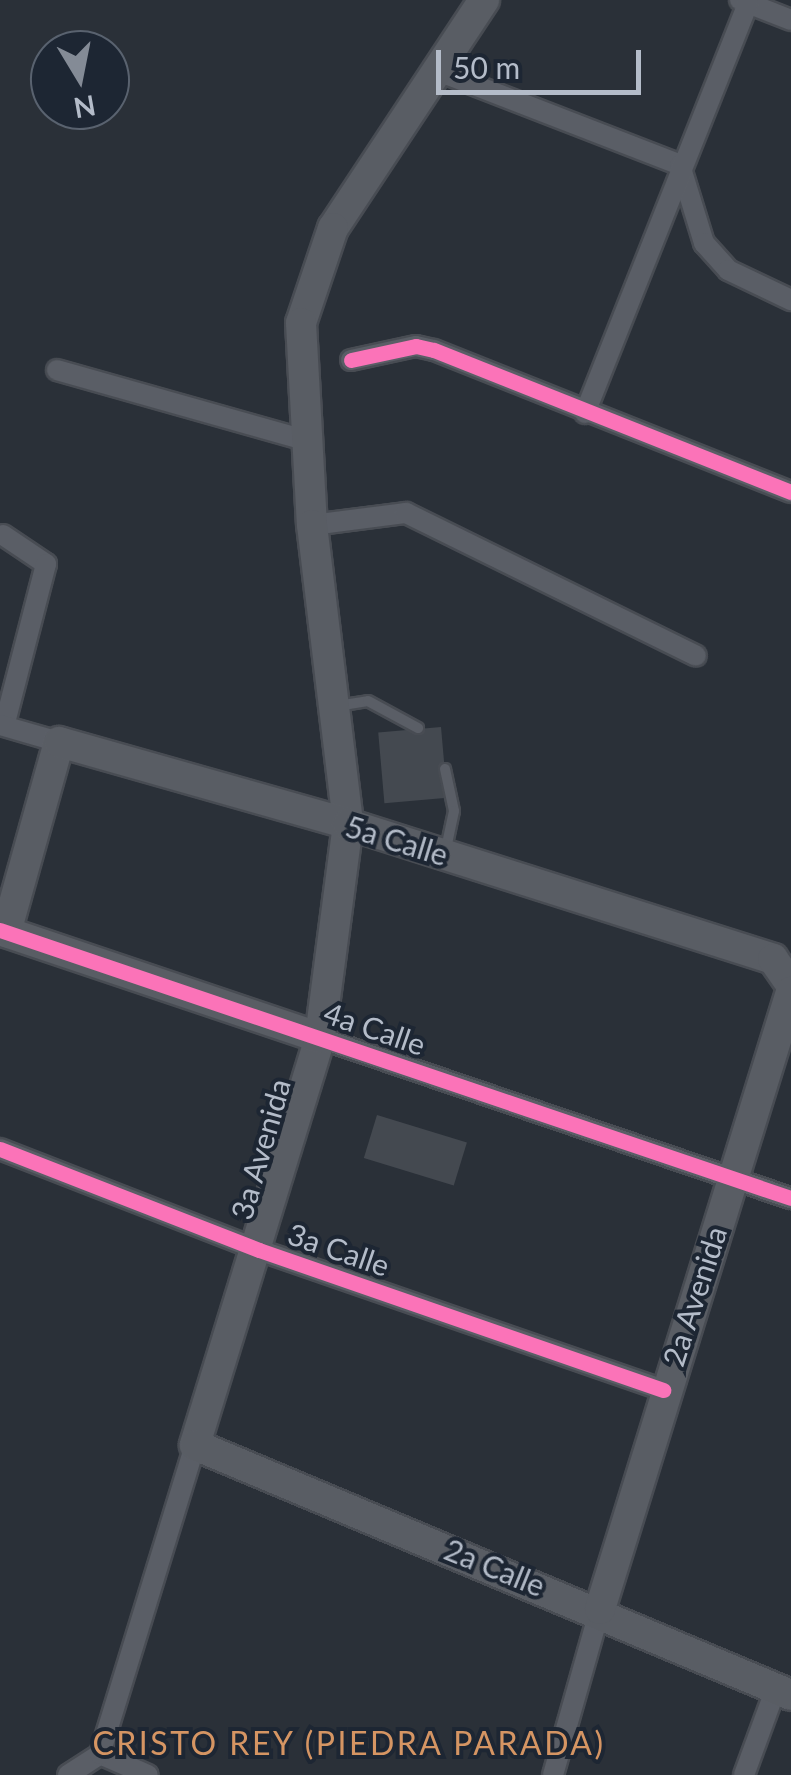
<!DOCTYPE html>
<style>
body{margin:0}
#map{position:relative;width:791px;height:1775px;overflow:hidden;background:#2a3038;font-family:Lato,sans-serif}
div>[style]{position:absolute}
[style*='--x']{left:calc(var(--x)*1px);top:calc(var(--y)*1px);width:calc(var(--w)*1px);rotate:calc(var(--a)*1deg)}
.building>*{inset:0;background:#444950;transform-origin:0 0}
.roads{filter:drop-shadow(2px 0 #484c53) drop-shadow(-2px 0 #484c53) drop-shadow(0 2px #484c53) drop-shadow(0 -2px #484c53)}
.lane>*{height:10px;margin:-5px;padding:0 5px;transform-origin:5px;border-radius:5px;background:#5a5e66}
.street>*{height:20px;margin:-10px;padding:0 10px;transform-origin:10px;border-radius:10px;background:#5a5e66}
.secondary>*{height:30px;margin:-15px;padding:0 15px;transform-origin:15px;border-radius:15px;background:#595d64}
.cycleway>*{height:15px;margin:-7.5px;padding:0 7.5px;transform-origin:7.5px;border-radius:7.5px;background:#fb73b8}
span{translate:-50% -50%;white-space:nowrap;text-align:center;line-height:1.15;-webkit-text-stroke:8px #1d2633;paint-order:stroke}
.street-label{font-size:30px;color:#b4bcc9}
.neighbourhood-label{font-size:32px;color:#d59563;letter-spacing:2.5px}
.north{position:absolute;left:30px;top:30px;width:100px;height:100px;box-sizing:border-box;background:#1d2633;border:2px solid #59626f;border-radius:50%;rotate:170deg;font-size:28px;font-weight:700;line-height:40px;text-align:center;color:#b4bcc9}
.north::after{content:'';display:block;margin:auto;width:35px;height:45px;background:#848b96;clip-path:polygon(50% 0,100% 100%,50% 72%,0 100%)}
.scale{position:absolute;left:436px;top:50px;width:205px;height:45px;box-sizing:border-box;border:5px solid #b4bcc9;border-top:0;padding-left:12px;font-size:30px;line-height:35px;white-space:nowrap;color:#b4bcc9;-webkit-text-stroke:8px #1d2633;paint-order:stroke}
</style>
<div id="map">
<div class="building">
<i style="left:441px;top:727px;width:71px;height:63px;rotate:85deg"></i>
<i style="left:377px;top:1115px;width:94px;height:45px;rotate:17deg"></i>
</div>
<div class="roads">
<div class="lane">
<i style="--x:337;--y:706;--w:31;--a:-9"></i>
<i style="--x:368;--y:701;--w:57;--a:28.4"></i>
<i style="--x:445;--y:769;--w:43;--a:77.9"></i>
<i style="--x:454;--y:811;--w:39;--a:102"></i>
</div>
<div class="street">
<i style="--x:740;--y:0;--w:55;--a:21.4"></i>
<i style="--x:433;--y:69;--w:265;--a:21.2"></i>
<i style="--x:680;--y:165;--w:82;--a:72.9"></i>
<i style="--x:704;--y:243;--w:36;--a:48"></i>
<i style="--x:728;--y:270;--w:70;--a:25.5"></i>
<i style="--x:351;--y:360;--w:66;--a:-12.2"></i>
<i style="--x:416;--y:346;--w:18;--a:13"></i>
<i style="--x:434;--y:350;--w:384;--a:21.7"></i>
<i style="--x:57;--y:370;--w:258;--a:15.8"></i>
<i style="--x:585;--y:413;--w:440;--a:-68.3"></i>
<i style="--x:312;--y:525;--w:95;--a:-7.3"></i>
<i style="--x:406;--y:513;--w:323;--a:26.2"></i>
<i style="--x:3;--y:535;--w:52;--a:34"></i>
<i style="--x:46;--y:564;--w:167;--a:104.5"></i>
<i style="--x:0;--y:725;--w:61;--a:16.1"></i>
<i style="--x:320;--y:1038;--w:497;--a:18.8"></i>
<i style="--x:0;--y:1149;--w:278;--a:21.3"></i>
<i style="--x:259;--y:1250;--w:428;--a:19.1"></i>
<i style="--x:100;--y:1754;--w:52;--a:23.6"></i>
<i style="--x:68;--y:1775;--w:38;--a:-33"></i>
<i style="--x:100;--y:1754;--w:323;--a:-72.9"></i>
<i style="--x:553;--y:1775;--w:173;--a:-74.2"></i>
<i style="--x:744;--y:1775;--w:93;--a:-69.8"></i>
</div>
<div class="secondary">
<i style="--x:484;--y:0;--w:273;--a:123.5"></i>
<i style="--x:333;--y:228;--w:100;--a:108.6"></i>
<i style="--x:301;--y:323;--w:202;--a:86.9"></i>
<i style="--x:312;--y:525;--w:301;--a:83.1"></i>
<i style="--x:348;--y:824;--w:216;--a:97.5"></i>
<i style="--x:320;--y:1038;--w:426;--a:107.1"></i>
<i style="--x:195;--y:1445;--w:646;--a:22.76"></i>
<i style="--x:0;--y:930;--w:338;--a:18.6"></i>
<i style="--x:6;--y:932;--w:197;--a:-74.4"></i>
<i style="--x:59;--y:742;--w:300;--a:15.8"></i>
<i style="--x:348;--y:824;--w:446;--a:17.6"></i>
<i style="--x:773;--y:959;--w:32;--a:55"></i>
<i style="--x:600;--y:1609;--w:646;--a:-72.8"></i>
</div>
</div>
<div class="cycleway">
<i style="--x:351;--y:360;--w:66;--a:-12.2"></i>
<i style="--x:416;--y:346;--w:18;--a:13"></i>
<i style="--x:434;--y:350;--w:384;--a:21.7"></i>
<i style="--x:0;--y:930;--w:835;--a:18.72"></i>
<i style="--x:0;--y:1149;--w:278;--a:21.3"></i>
<i style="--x:259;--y:1250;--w:428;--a:19.1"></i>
</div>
<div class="street-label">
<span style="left:397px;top:840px;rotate:17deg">5a Calle</span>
<span style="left:375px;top:1028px;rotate:19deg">4a Calle</span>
<span style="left:260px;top:1149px;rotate:-74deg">3a Avenida</span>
<span style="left:339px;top:1249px;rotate:19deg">3a Calle</span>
<span style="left:694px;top:1296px;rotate:-72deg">2a Avenida</span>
<span style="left:495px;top:1567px;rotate:22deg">2a Calle</span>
</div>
<div class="neighbourhood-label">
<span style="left:349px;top:1743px">CRISTO REY (PIEDRA PARADA)</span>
</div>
<div class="north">N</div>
<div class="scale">50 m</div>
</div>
